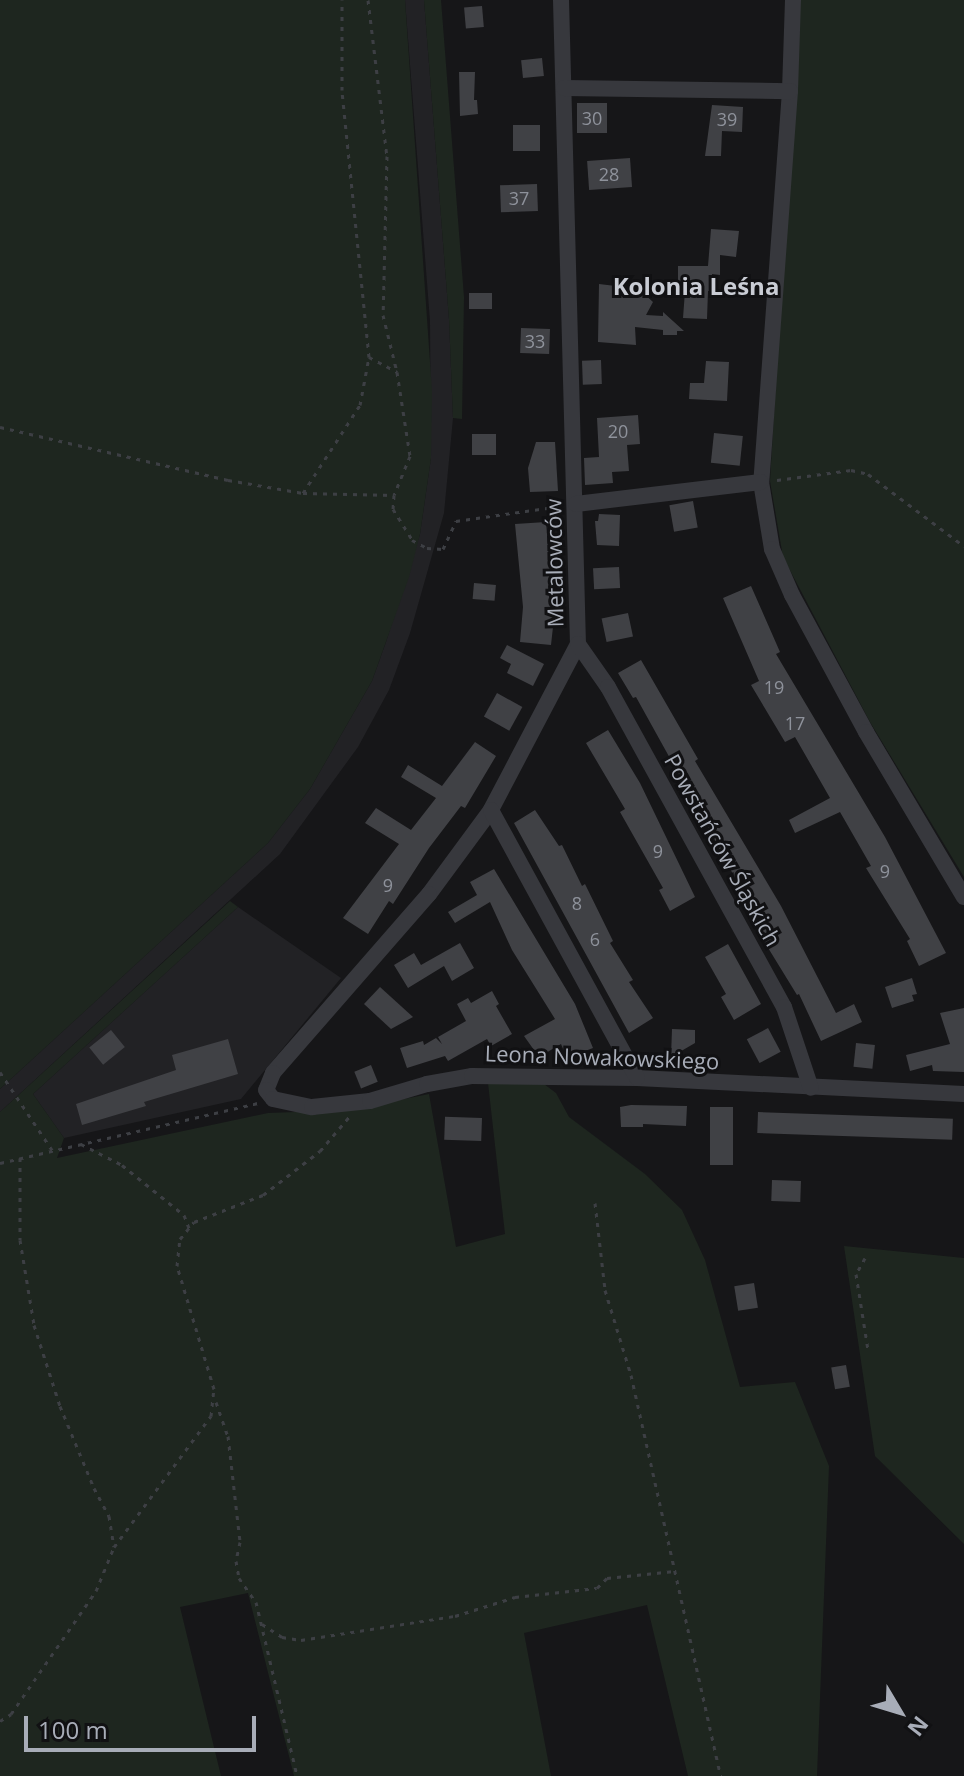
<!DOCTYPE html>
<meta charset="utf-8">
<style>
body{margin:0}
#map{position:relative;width:964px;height:1776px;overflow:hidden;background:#161618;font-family:"Open Sans",sans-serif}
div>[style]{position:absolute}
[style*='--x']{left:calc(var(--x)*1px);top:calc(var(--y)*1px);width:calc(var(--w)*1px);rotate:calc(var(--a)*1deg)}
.built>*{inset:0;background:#222225}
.green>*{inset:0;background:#1e261f}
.building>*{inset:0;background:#404145;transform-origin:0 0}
.path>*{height:3px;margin-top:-1.5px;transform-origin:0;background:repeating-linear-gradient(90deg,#3d3f44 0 4px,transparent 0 10px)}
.street>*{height:16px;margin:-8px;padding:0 8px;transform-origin:8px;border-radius:8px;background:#37383d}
span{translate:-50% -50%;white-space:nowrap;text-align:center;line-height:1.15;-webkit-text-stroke:6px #111113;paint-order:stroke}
.number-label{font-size:18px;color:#8e929b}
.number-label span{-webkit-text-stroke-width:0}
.street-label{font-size:22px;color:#a8adb8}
.neighbourhood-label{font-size:24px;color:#c9ccd4;font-weight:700}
.north{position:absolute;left:860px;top:1672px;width:80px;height:80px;-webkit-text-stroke:6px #111113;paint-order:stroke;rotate:128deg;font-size:22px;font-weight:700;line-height:32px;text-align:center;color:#a8adb8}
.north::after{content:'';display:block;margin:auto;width:28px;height:36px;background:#a8adb8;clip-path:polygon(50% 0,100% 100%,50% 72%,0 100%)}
.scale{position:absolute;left:24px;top:1716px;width:232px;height:36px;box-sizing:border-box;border:4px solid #a8adb8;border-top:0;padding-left:10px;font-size:24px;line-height:28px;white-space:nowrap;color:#a8adb8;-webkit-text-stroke:6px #111113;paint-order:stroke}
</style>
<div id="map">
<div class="built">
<i style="clip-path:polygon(405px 0,424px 0,449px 319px,453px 418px,444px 513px,410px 633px,389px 690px,358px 747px,280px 854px,0 1112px,0 1089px,268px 843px,310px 789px,372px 681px,386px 642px,420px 534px,431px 458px,430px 321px)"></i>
<i style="clip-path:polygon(238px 907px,341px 978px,241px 1099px,64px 1138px,33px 1094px)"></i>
</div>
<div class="green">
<i style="clip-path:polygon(0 0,405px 0,432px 391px,431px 458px,420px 534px,409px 577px,372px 681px,310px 789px,268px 843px,0 1089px)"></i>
<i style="clip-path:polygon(424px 0,441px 0,464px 297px,462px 419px,453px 418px,449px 319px)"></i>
<i style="clip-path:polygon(799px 0,964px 0,964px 877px,870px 722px,783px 557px,770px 481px)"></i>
<i style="clip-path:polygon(230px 901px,238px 907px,33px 1094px,64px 1138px,57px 1158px,268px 1113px,350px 1110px,429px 1094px,456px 1247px,505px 1234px,488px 1083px,544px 1084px,556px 1093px,569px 1117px,645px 1174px,682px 1210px,705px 1260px,740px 1387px,795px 1382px,829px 1466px,817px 1776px,688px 1776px,647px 1605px,524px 1633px,551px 1776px,294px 1776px,248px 1593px,180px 1607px,221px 1776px,0 1776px,0 1112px)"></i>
<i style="clip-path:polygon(844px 1246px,964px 1258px,964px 1544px,875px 1456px)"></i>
</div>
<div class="building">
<i style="left:482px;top:6px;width:21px;height:18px;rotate:85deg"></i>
<i style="left:542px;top:58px;width:18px;height:21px;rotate:84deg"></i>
<i style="clip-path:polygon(459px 72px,475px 72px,474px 100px,477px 100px,478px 114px,460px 116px)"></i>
<i style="left:577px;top:103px;width:30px;height:30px"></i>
<i style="clip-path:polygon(712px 105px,743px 107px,742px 132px,722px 131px,721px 156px,705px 156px)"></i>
<i style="left:513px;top:125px;width:27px;height:26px"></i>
<i style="left:630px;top:158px;width:29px;height:43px;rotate:86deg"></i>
<i style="left:537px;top:184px;width:27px;height:37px;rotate:88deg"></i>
<i style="clip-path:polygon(711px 229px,739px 231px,736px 257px,720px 255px,720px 275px,712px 274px,712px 291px,708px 291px,707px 319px,683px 318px,685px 291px,678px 291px,678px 266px,708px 266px)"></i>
<i style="clip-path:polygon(599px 284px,624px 287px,636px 298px,642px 292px,653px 302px,646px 315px,663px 316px,663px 312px,684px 331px,677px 331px,677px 335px,663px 335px,663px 330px,635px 327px,636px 345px,598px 342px)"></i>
<i style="left:492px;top:293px;width:16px;height:23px;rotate:90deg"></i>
<i style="left:521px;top:328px;width:29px;height:25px;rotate:2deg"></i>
<i style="left:601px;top:360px;width:24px;height:19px;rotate:88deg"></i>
<i style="clip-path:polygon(706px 361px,729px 362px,727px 401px,689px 399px,690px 383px,704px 383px)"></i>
<i style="clip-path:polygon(638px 415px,640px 444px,627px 445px,629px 471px,612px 472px,613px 483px,585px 485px,584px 458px,599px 457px,597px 418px)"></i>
<i style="left:714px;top:433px;width:29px;height:30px;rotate:6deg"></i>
<i style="left:472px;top:434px;width:24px;height:21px"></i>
<i style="clip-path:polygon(536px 442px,555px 442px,558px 491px,530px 492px,528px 468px)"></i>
<i style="left:693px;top:501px;width:27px;height:24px;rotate:80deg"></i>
<i style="clip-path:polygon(599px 514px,620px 515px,619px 546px,597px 545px,595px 521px,598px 521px)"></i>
<i style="clip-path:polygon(546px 522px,554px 618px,551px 645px,520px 642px,523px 607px,515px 524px)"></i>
<i style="left:619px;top:567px;width:21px;height:26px;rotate:87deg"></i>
<i style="left:474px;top:583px;width:22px;height:16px;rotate:5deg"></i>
<i style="clip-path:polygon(751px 586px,780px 652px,776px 654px,885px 837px,946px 953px,919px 966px,907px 941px,910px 939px,866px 868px,871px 866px,840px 812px,795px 833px,789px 820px,830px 798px,795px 737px,785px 742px,751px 685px,759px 681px,723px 598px)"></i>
<i style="left:628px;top:613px;width:24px;height:27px;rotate:78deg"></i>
<i style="clip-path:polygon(507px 645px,544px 664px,533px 686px,507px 673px,511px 664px,500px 658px)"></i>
<i style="clip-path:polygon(641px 660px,698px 759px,695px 761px,781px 906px,836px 1013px,854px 1004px,862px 1022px,821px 1041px,799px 994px,797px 995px,759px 933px,763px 931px,707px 825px,636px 697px,633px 698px,618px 673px)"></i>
<i style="left:497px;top:693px;width:29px;height:27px;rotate:29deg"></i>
<i style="clip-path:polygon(608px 730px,640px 783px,695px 897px,670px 911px,659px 890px,663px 888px,620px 812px,625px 809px,586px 743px)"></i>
<i style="clip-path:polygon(475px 742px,496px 756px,465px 808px,461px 806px,429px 848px,393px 904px,389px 901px,368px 934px,343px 918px,399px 844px,365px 823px,376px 808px,411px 830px,436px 798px,401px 777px,408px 765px,442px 786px)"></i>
<i style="clip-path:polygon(535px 810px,559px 846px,562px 845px,582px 886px,585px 884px,613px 941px,610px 943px,633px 980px,629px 982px,653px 1018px,629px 1033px,514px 823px)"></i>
<i style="clip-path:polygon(494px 869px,575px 1004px,593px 1048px,567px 1058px,561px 1044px,539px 1057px,524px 1036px,555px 1019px,512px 950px,490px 902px,455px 923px,448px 912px,477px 895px,470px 882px)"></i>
<i style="clip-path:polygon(460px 943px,474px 968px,452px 981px,444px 966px,408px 988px,394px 965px,414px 953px,421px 965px)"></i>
<i style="clip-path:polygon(728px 944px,761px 1004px,734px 1020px,721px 997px,726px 994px,705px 957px)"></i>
<i style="clip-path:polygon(912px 978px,917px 994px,912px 995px,914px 1001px,892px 1008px,885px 987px)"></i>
<i style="clip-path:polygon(380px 987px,413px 1017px,391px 1029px,364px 1004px)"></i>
<i style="clip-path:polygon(492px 991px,499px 1004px,496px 1006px,512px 1034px,491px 1046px,487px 1039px,448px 1061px,445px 1056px,407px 1068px,400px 1048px,423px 1041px,424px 1045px,436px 1038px,442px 1044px,438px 1037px,466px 1021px,457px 1004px,468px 998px,471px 1003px)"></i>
<i style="clip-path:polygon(964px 1008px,964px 1072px,933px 1071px,932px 1065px,910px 1071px,906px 1055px,950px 1044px,940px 1013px)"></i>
<i style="left:768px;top:1028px;width:27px;height:24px;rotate:62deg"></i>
<i style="clip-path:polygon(672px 1029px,695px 1030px,695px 1043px,671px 1057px)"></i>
<i style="left:111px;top:1030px;width:22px;height:28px;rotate:51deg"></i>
<i style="clip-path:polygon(228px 1039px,238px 1074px,144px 1102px,146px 1106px,82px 1125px,76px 1104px,176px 1070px,172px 1055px)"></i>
<i style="left:856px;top:1043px;width:19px;height:24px;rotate:6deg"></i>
<i style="left:371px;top:1065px;width:18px;height:18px;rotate:68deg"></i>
<i style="clip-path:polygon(631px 1105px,687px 1106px,686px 1126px,643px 1124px,643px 1127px,621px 1127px,620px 1107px)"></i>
<i style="left:710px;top:1107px;width:23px;height:58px"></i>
<i style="left:758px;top:1112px;width:195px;height:21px;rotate:2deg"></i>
<i style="left:482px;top:1118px;width:23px;height:37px;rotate:92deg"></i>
<i style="left:772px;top:1180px;width:29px;height:21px;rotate:2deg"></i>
<i style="left:754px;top:1283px;width:25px;height:20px;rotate:81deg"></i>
<i style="left:846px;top:1365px;width:22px;height:15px;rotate:80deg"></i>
</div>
<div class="path">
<i style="--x:368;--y:0;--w:157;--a:83.1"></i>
<i style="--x:387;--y:156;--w:159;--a:91.4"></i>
<i style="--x:383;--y:315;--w:59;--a:76.2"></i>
<i style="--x:369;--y:357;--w:32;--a:28"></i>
<i style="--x:397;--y:372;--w:85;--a:81.2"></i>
<i style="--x:410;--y:456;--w:42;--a:112.3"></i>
<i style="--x:394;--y:495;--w:14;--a:94"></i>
<i style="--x:393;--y:509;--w:36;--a:58"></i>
<i style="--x:412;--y:540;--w:17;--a:28"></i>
<i style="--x:427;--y:548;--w:16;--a:4"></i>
<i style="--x:443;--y:549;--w:31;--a:-65"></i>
<i style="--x:456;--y:521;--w:106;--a:-8.1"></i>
<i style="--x:0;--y:427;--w:234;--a:13.1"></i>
<i style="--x:228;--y:480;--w:76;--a:9.8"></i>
<i style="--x:303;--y:493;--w:91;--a:1.3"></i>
<i style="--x:777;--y:480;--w:75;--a:-7.7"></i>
<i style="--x:851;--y:470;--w:17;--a:13"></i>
<i style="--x:868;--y:474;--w:120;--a:36.9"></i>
<i style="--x:303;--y:493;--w:105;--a:-57.1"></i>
<i style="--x:360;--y:405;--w:49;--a:-79.4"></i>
<i style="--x:369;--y:357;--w:268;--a:-95.8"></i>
<i style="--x:342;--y:90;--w:90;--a:-90"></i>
<i style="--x:0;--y:1072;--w:94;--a:56.3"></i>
<i style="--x:81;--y:1144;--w:46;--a:27.1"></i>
<i style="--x:122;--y:1165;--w:80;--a:38.9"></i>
<i style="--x:184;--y:1215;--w:14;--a:69"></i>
<i style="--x:20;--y:1158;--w:82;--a:90"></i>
<i style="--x:20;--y:1240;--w:86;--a:80.6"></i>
<i style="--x:34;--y:1325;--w:85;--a:72.2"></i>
<i style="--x:60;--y:1406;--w:89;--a:67.5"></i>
<i style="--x:94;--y:1488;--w:32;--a:62"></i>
<i style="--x:109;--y:1516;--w:31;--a:81"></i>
<i style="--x:0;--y:1163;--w:265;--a:-13.1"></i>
<i style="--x:595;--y:1203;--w:88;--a:83.4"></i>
<i style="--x:605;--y:1290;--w:89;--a:73"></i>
<i style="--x:631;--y:1375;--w:411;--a:77.4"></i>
<i style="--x:865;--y:1258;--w:18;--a:119"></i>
<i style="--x:856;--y:1274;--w:77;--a:81"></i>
<i style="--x:216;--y:1402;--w:36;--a:71"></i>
<i style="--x:228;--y:1436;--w:107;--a:83.5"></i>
<i style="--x:240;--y:1542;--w:19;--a:102"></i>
<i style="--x:236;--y:1561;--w:17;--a:80"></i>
<i style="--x:239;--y:1578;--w:29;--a:55"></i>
<i style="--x:256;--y:1602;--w:179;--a:76.7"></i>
<i style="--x:262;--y:1624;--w:24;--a:33"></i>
<i style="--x:282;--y:1637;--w:19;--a:9"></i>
<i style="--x:301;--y:1640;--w:156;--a:-8.9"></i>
<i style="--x:455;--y:1616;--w:63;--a:-17.6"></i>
<i style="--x:515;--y:1597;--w:82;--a:-6.3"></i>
<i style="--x:597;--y:1588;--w:14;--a:-45"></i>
<i style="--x:607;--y:1578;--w:68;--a:-5.9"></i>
<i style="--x:0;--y:1721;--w:13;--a:-32"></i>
<i style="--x:11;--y:1714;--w:150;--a:-55.4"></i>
<i style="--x:96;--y:1591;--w:48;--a:-67.8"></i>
<i style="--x:114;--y:1547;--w:163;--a:-53.5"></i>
<i style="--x:211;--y:1416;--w:27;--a:-84"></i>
<i style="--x:214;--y:1389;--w:128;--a:-106.7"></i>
<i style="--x:177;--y:1266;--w:27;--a:-84"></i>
<i style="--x:180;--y:1239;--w:22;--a:-51"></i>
<i style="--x:194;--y:1222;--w:74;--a:-21.4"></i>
<i style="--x:263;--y:1195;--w:72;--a:-37.7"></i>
<i style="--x:320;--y:1151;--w:45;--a:-49.5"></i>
</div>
<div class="street">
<i style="--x:561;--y:0;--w:644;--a:88.49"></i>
<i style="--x:578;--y:644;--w:187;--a:117.7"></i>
<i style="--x:491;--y:810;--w:104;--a:126.4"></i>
<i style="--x:429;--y:894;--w:237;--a:131.1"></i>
<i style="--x:273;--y:1073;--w:18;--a:112"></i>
<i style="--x:266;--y:1090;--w:11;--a:52"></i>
<i style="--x:273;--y:1099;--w:40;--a:12"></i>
<i style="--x:312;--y:1107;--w:58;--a:-5.9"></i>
<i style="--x:370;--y:1101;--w:59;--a:-16.6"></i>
<i style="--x:427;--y:1084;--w:46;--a:-10.1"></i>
<i style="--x:472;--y:1076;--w:165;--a:0.7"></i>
<i style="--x:637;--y:1078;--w:327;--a:2.8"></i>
<i style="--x:793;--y:0;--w:91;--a:91.9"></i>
<i style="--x:790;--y:91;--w:392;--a:94.2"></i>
<i style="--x:761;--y:482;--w:68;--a:80.7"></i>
<i style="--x:772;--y:549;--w:50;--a:66.5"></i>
<i style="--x:792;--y:595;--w:156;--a:61.6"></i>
<i style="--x:866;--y:732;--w:192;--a:59.3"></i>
<i style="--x:564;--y:88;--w:226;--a:0.8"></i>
<i style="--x:576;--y:504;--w:186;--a:-6.8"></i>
<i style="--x:578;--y:644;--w:52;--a:55.1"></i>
<i style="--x:608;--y:687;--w:365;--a:61.2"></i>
<i style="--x:784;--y:1007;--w:85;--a:71.6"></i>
<i style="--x:491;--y:810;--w:305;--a:61.4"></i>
</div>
<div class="number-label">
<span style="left:592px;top:118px">30</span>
<span style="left:727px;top:119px">39</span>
<span style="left:609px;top:174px">28</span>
<span style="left:519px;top:198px">37</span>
<span style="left:535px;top:341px">33</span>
<span style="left:618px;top:431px">20</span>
<span style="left:774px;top:687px">19</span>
<span style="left:795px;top:723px">17</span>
<span style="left:658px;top:851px">9</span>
<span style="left:885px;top:871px">9</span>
<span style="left:388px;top:885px">9</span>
<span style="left:577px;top:903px">8</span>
<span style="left:595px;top:939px">6</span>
</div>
<div class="street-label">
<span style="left:554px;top:563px;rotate:-91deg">Metalowców</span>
<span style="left:723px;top:850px;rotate:61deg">Powstańców Śląskich</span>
<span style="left:602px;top:1057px;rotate:2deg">Leona Nowakowskiego</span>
</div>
<div class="neighbourhood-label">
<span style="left:696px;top:286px">Kolonia Leśna</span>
</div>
<div class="north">N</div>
<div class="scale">100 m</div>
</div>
